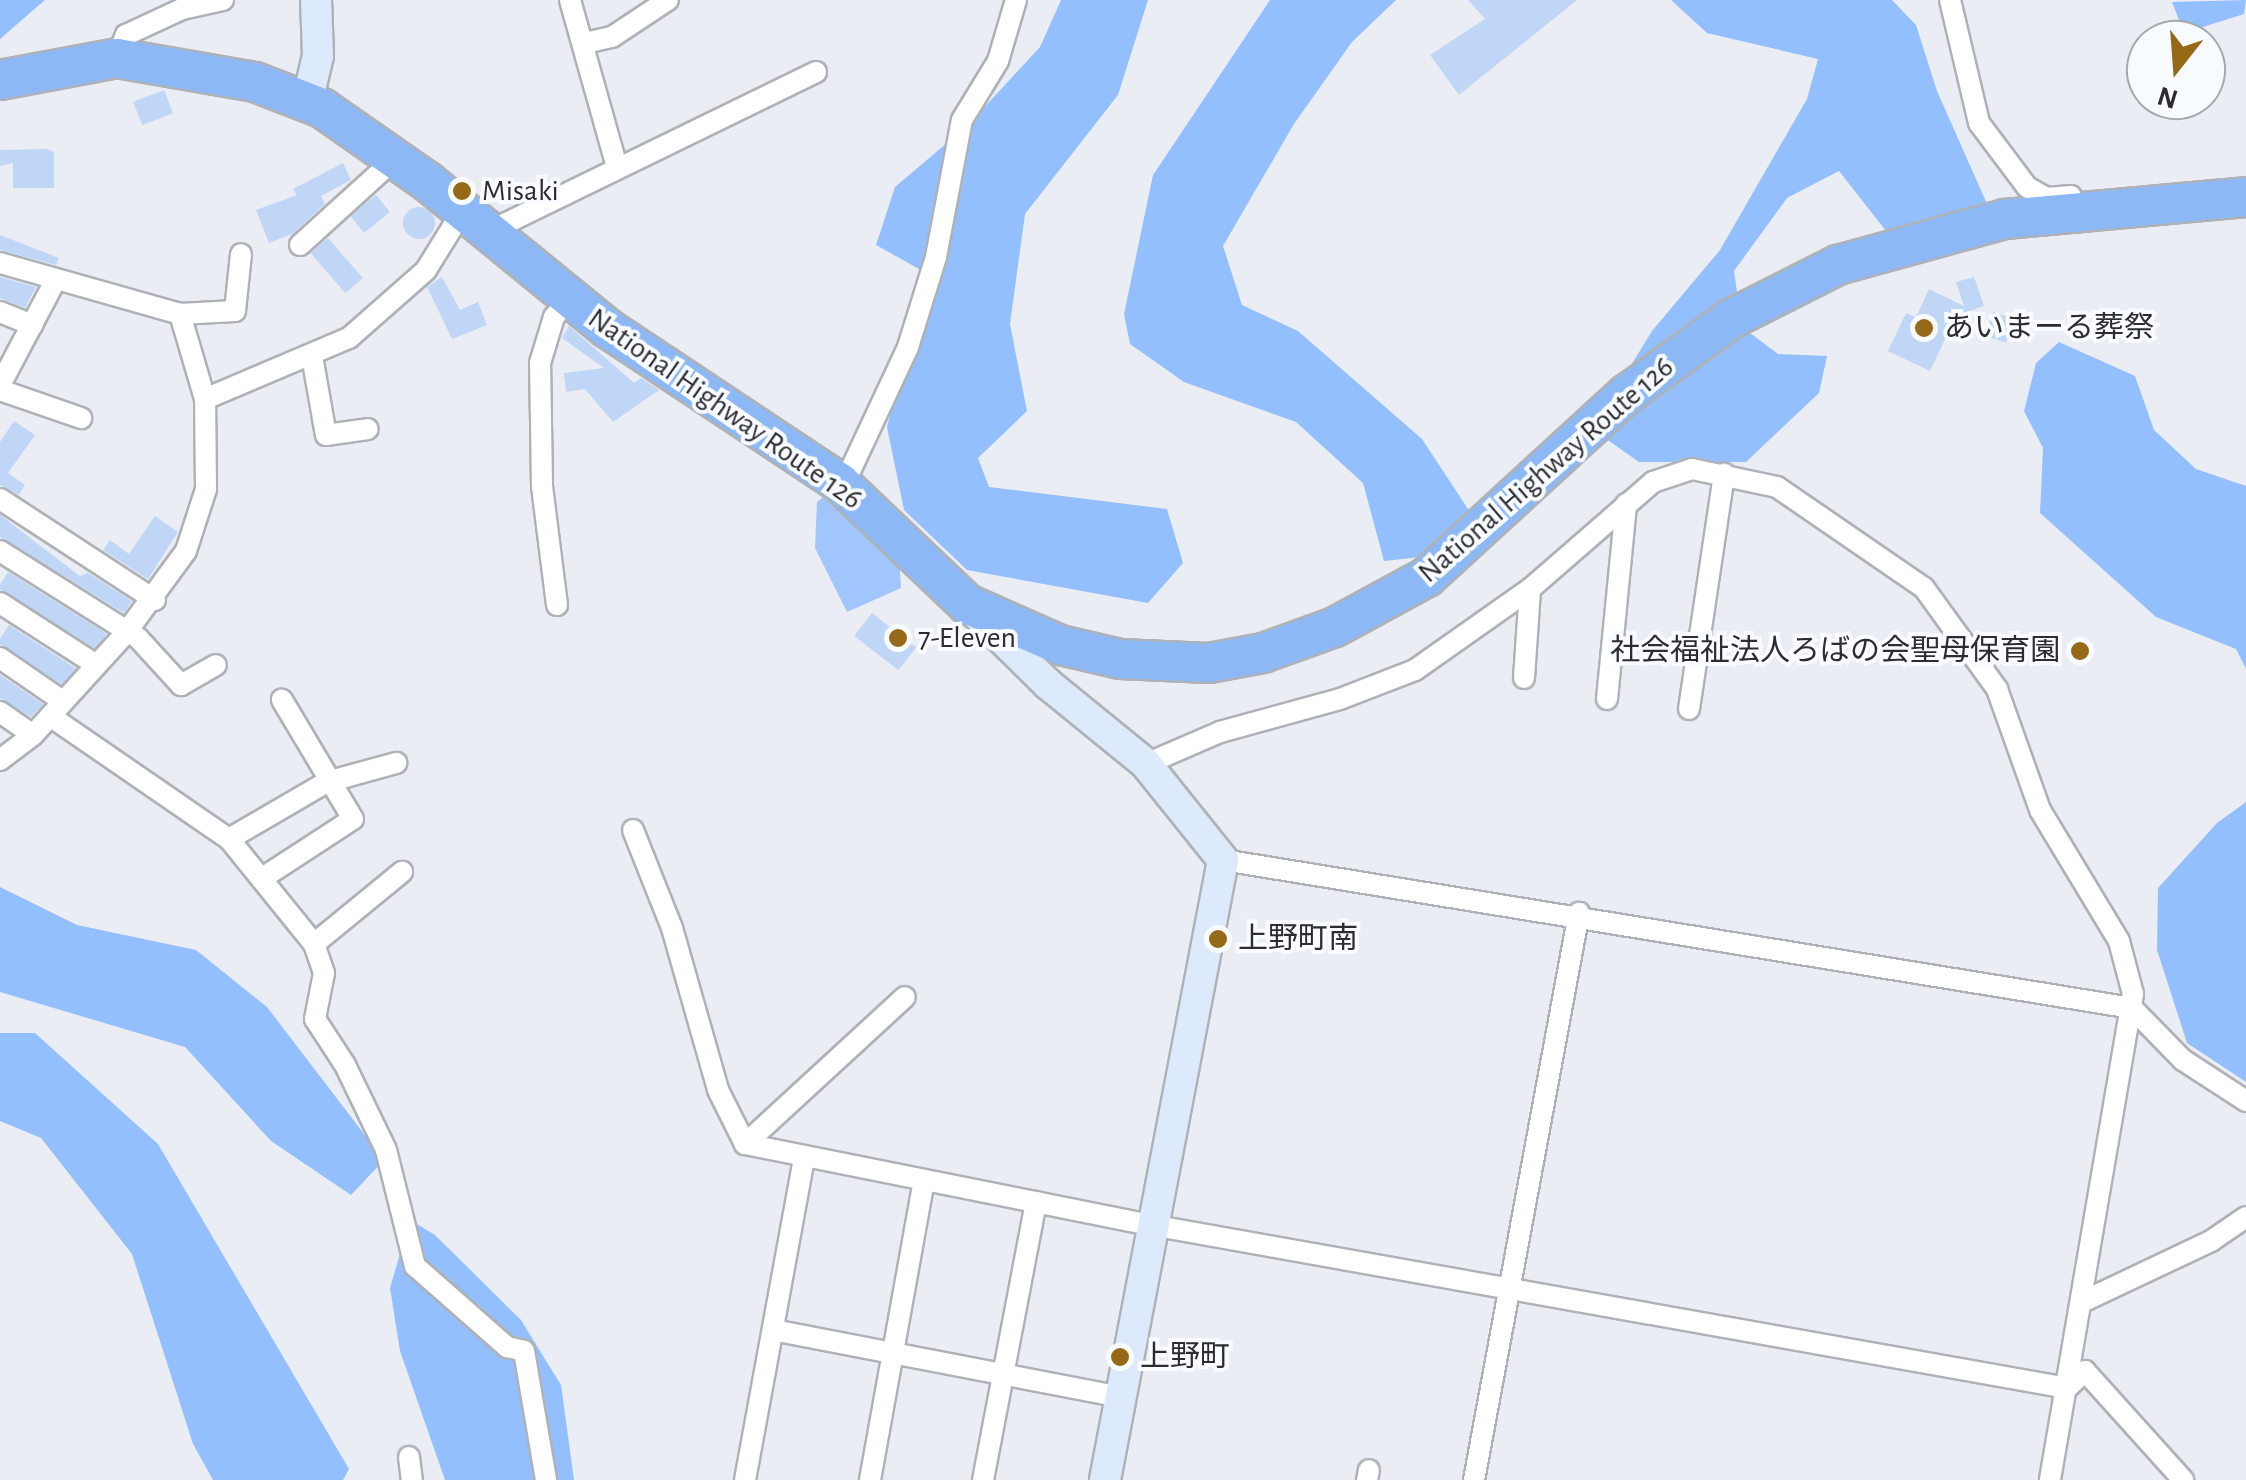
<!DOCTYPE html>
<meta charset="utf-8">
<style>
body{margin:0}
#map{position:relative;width:2246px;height:1480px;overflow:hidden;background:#eaedf3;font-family:"Alegreya Sans","Noto Sans JP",sans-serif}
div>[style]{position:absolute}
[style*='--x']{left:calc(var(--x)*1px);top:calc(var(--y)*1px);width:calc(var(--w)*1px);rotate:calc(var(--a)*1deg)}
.green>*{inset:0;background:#a0c6fd}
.forest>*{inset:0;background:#94bffe}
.building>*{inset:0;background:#c0d6f6;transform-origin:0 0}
.round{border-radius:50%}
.roads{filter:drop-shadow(2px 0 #aeb2b7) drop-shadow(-2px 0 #aeb2b7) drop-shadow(0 2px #aeb2b7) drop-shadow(0 -2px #aeb2b7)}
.street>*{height:20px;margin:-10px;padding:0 10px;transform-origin:10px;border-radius:10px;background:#fff}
.secondary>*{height:30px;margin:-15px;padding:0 15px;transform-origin:15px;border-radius:15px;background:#ddeafc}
.highway>*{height:38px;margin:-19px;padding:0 19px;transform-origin:19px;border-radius:19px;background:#8db8f6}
.dots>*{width:28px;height:28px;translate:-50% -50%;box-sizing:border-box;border:5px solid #f8fbff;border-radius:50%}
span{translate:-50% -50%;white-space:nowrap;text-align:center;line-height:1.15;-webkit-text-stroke:8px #f8fbff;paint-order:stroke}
.poi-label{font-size:30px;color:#2c2d2f}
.left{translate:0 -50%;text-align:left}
.right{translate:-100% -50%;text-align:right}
.street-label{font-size:30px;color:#2c2d2f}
.north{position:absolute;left:2126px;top:20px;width:100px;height:100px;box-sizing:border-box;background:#f8fbff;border:2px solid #a6a9ac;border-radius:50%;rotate:197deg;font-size:28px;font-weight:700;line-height:40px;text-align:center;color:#2c2d2f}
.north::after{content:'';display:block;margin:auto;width:35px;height:45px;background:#956915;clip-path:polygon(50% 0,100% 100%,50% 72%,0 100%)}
</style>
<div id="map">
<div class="green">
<i style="clip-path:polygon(832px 490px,899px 555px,901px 588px,847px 612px,815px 548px,817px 502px)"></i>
</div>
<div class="forest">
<i style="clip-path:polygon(0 0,45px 0,0 39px)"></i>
<i style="clip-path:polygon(1061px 0,1148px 0,1118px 95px,1025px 214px,1010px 324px,1027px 411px,978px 458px,989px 487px,1167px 509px,1183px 563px,1148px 603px,967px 570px,904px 510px,887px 427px,928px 274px,876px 245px,895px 187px,967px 126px,1040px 47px)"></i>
<i style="clip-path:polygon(1270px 0,1396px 0,1352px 42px,1294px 124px,1223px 246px,1242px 305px,1298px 331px,1422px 439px,1470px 512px,1440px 555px,1384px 561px,1363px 483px,1296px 422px,1184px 382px,1130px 344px,1124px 314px,1153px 175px)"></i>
<i style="clip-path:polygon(1671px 0,1892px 0,1916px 25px,1937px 91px,1988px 206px,1886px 231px,1839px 171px,1787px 198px,1734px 271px,1742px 327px,1778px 354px,1827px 356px,1819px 393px,1746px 462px,1639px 462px,1592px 429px,1652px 331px,1720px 250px,1807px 99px,1818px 59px,1707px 33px)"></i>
<i style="clip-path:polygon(2246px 0,2244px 14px,2184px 33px,2172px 2px)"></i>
<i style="clip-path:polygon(2059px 342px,2135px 376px,2154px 430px,2196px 469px,2246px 486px,2246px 669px,2236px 649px,2156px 617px,2040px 513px,2043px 448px,2024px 411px,2036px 363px)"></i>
<i style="clip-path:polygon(2246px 802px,2246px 1082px,2187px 1043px,2157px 950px,2158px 888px,2217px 823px)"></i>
<i style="clip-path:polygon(0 887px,77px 925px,196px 950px,267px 1007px,384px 1160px,351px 1195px,271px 1141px,185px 1047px,0 992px)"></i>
<i style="clip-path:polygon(0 1033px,35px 1033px,158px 1144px,349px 1469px,343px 1480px,213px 1480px,193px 1444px,132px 1254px,41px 1138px,0 1121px)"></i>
<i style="clip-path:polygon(410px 1220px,435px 1235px,521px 1320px,561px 1385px,574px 1480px,445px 1480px,400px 1351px,390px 1288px)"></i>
</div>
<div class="building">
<i style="clip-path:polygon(1468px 0,1577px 0,1459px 95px,1430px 55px,1485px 19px)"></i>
<i style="left:164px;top:90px;width:25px;height:33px;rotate:69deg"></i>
<i style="clip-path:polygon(47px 149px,54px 152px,54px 188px,13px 188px,13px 163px,0 166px,0 150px)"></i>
<i style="clip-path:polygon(343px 163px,351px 180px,321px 196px,325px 204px,292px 234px,269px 243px,256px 210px,297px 195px,293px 189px)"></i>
<i style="left:376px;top:195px;width:22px;height:33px;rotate:51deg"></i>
<i class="round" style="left:403px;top:207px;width:32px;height:32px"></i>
<i style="clip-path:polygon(0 235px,59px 258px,56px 265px,0 250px)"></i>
<i style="left:328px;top:238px;width:53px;height:23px;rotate:49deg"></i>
<i style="clip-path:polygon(0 277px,36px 287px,25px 308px,0 298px)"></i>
<i style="clip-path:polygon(442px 277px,460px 310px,478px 302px,487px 325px,452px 339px,427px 287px)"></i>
<i style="clip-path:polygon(1974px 277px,1984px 306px,1956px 316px,1930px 371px,1888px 351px,1906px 313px,1916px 317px,1929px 289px,1964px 306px,1956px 282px)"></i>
<i style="left:1993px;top:312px;width:22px;height:25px;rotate:18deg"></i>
<i style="clip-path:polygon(569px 326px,634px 383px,641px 378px,659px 390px,613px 422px,585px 389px,566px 392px,564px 373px,604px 368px,562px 338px)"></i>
<i style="clip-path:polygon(14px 421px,35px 435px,8px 473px,25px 485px,19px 495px,0 485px,0 442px)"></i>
<i style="clip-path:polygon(0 515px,80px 576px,88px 573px,132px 601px,124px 613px,0 537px)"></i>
<i style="clip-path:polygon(155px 516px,178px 532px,148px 579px,103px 550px,110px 540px,129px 554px)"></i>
<i style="left:8px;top:572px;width:116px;height:19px;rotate:32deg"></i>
<i style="left:872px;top:613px;width:56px;height:29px;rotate:38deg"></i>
<i style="left:9px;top:625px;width:80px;height:21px;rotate:33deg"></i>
<i style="clip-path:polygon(0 675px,43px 704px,31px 717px,0 698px)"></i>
</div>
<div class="roads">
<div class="street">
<i style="--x:570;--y:0;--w:173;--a:74.3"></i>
<i style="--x:1950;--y:0;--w:126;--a:76.7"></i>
<i style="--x:1979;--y:123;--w:80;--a:53.1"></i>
<i style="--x:2027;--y:187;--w:23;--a:29"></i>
<i style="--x:2047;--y:198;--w:24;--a:-5"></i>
<i style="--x:585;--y:43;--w:28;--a:-13"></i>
<i style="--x:612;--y:37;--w:67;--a:-33.5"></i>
<i style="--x:117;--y:58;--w:25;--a:-69"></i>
<i style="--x:126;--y:35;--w:62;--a:-24.9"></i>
<i style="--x:182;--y:9;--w:42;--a:-12.4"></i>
<i style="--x:488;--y:232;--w:365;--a:-26"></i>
<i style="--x:300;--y:245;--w:130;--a:-42.2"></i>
<i style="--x:0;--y:263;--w:187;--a:15.8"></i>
<i style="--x:180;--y:314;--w:55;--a:-3.1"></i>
<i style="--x:235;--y:311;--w:57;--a:-84"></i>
<i style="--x:0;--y:312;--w:35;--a:22"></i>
<i style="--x:312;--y:356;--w:80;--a:80"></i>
<i style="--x:326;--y:435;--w:42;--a:-8.1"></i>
<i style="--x:0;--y:385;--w:115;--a:-62.1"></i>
<i style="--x:0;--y:390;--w:86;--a:19.1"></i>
<i style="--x:205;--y:399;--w:156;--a:-23"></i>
<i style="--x:349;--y:338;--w:103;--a:-41.4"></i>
<i style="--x:426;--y:270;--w:70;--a:-58.3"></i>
<i style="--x:843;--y:486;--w:153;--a:-64.9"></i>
<i style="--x:908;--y:347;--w:94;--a:-72.7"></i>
<i style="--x:936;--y:257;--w:139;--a:-79.3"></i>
<i style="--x:962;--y:120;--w:69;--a:-58.6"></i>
<i style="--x:998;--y:61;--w:64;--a:-73.6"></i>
<i style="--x:0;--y:499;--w:185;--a:33.1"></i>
<i style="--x:0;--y:551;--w:163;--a:32.2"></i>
<i style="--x:138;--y:638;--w:64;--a:47.5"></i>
<i style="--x:181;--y:685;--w:40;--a:-29.7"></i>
<i style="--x:0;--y:603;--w:113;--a:32.7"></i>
<i style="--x:557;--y:605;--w:120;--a:-97.2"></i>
<i style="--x:542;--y:486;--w:123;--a:-90.9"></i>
<i style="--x:540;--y:363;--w:48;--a:-73.1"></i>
<i style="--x:554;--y:317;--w:23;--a:-49"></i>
<i style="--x:0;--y:658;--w:74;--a:34.5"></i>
<i style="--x:1524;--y:678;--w:89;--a:-86.1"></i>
<i style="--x:1607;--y:699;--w:196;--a:-84.4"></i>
<i style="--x:1689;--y:709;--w:238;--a:-81.5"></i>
<i style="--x:0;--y:712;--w:40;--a:34.9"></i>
<i style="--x:50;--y:716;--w:217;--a:34.5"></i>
<i style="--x:229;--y:839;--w:135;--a:51"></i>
<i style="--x:314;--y:944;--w:31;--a:71"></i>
<i style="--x:324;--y:973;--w:47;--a:101.1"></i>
<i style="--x:315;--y:1019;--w:55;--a:56.9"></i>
<i style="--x:345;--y:1065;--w:94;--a:64.2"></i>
<i style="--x:386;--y:1150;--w:120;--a:76"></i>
<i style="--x:415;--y:1266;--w:123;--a:41.4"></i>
<i style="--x:507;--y:1347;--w:17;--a:13"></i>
<i style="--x:524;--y:1351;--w:131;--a:80.3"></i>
<i style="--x:0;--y:760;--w:41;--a:-37.1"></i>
<i style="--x:33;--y:735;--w:137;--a:-47.7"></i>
<i style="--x:125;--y:634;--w:103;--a:-53.7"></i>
<i style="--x:186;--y:551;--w:65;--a:-72.1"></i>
<i style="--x:206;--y:489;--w:90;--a:-90.6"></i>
<i style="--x:205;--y:399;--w:89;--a:-106.4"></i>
<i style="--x:1146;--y:764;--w:81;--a:-23.4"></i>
<i style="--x:1220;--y:732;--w:124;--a:-15.4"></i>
<i style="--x:1340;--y:699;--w:80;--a:-21.1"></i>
<i style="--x:1415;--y:670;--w:141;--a:-35.2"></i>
<i style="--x:1530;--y:589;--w:163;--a:-41"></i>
<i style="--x:1653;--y:482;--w:41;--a:-18.4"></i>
<i style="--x:1692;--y:469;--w:87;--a:12"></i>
<i style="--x:1777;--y:487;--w:178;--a:34.5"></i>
<i style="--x:1924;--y:588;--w:125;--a:54.1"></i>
<i style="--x:1997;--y:689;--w:128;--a:70.4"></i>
<i style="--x:2040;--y:810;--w:153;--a:58.9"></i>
<i style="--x:2119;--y:941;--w:55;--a:75.2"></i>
<i style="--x:2133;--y:994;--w:493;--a:99.7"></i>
<i style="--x:633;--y:830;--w:105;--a:68.3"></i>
<i style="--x:672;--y:928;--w:168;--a:74.1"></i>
<i style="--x:718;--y:1090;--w:60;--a:63.4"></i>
<i style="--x:229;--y:839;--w:113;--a:-30.2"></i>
<i style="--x:327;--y:782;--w:72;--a:-15.4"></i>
<i style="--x:1223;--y:860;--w:921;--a:9.25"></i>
<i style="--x:2132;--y:1008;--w:73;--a:45.6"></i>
<i style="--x:2183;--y:1060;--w:75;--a:33.1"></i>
<i style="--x:264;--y:877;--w:106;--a:-33.1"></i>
<i style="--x:353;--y:819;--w:139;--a:-120.8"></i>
<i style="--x:314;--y:944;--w:114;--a:-39.3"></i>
<i style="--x:745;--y:1144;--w:414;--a:11.3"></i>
<i style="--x:1151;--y:1225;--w:930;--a:10.09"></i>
<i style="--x:745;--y:1144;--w:217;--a:-42.6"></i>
<i style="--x:2082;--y:1302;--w:143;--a:-25.3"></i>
<i style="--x:2211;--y:1241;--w:42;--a:-34.4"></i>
<i style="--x:773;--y:1330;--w:353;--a:10.9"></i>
<i style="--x:2067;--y:1388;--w:25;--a:-43"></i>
<i style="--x:2085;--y:1371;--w:147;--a:48"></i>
<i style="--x:409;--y:1457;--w:23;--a:83"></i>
<i style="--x:745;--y:1480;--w:328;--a:-79.6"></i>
<i style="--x:870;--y:1480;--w:304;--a:-79.8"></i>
<i style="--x:983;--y:1480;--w:283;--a:-79.2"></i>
<i style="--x:1367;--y:1480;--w:10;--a:-79"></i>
<i style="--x:1474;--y:1480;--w:577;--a:-79.51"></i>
</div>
<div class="secondary">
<i style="--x:307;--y:102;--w:47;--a:-76.6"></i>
<i style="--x:318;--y:56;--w:56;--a:-92"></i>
<i style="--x:976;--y:613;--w:101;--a:44.6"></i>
<i style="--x:1048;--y:684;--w:127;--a:39.2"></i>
<i style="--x:1146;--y:764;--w:123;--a:51.3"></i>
<i style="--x:1223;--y:860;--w:631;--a:100.78"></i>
</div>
<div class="highway">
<i style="--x:0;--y:80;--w:119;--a:-10.6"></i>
<i style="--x:117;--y:58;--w:140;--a:9.9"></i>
<i style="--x:255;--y:82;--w:72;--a:21.2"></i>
<i style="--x:322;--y:108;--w:129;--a:34.9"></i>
<i style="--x:428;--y:182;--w:231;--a:39.2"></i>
<i style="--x:607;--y:328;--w:280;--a:33.6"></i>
<i style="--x:840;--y:483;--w:175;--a:43.6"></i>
<i style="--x:967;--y:604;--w:102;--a:23.8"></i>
<i style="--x:1060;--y:645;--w:62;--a:13.1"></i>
<i style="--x:1120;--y:659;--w:89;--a:2.6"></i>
<i style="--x:1209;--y:663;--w:55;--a:-10.5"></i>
<i style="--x:1263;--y:653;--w:77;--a:-19.9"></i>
<i style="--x:1335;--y:627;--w:105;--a:-28.5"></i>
<i style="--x:1427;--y:577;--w:271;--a:-42.5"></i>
<i style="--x:1627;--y:394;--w:128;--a:-35.8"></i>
<i style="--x:1731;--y:319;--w:120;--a:-26.8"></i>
<i style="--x:1838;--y:265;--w:173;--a:-15.4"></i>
<i style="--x:2005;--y:219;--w:242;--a:-5.2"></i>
</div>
</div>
<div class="dots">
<i style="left:462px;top:191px;background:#956915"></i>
<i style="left:1924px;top:328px;background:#956915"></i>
<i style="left:898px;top:638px;background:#956915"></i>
<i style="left:2080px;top:651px;background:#956915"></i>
<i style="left:1218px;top:939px;background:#956915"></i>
<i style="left:1120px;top:1357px;background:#956915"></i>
</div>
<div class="poi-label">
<span class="left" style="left:482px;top:191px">Misaki</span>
<span class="left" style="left:1944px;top:328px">あいまーる葬祭</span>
<span class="left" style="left:918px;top:638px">7-Eleven</span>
<span class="right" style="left:2060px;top:651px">社会福祉法人ろばの会聖母保育園</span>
<span class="left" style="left:1238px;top:939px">上野町南</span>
<span class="left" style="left:1140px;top:1357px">上野町</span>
</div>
<div class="street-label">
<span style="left:725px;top:409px;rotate:35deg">National Highway Route 126</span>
<span style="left:1546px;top:470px;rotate:-41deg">National Highway Route 126</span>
</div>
<div class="north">N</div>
</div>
